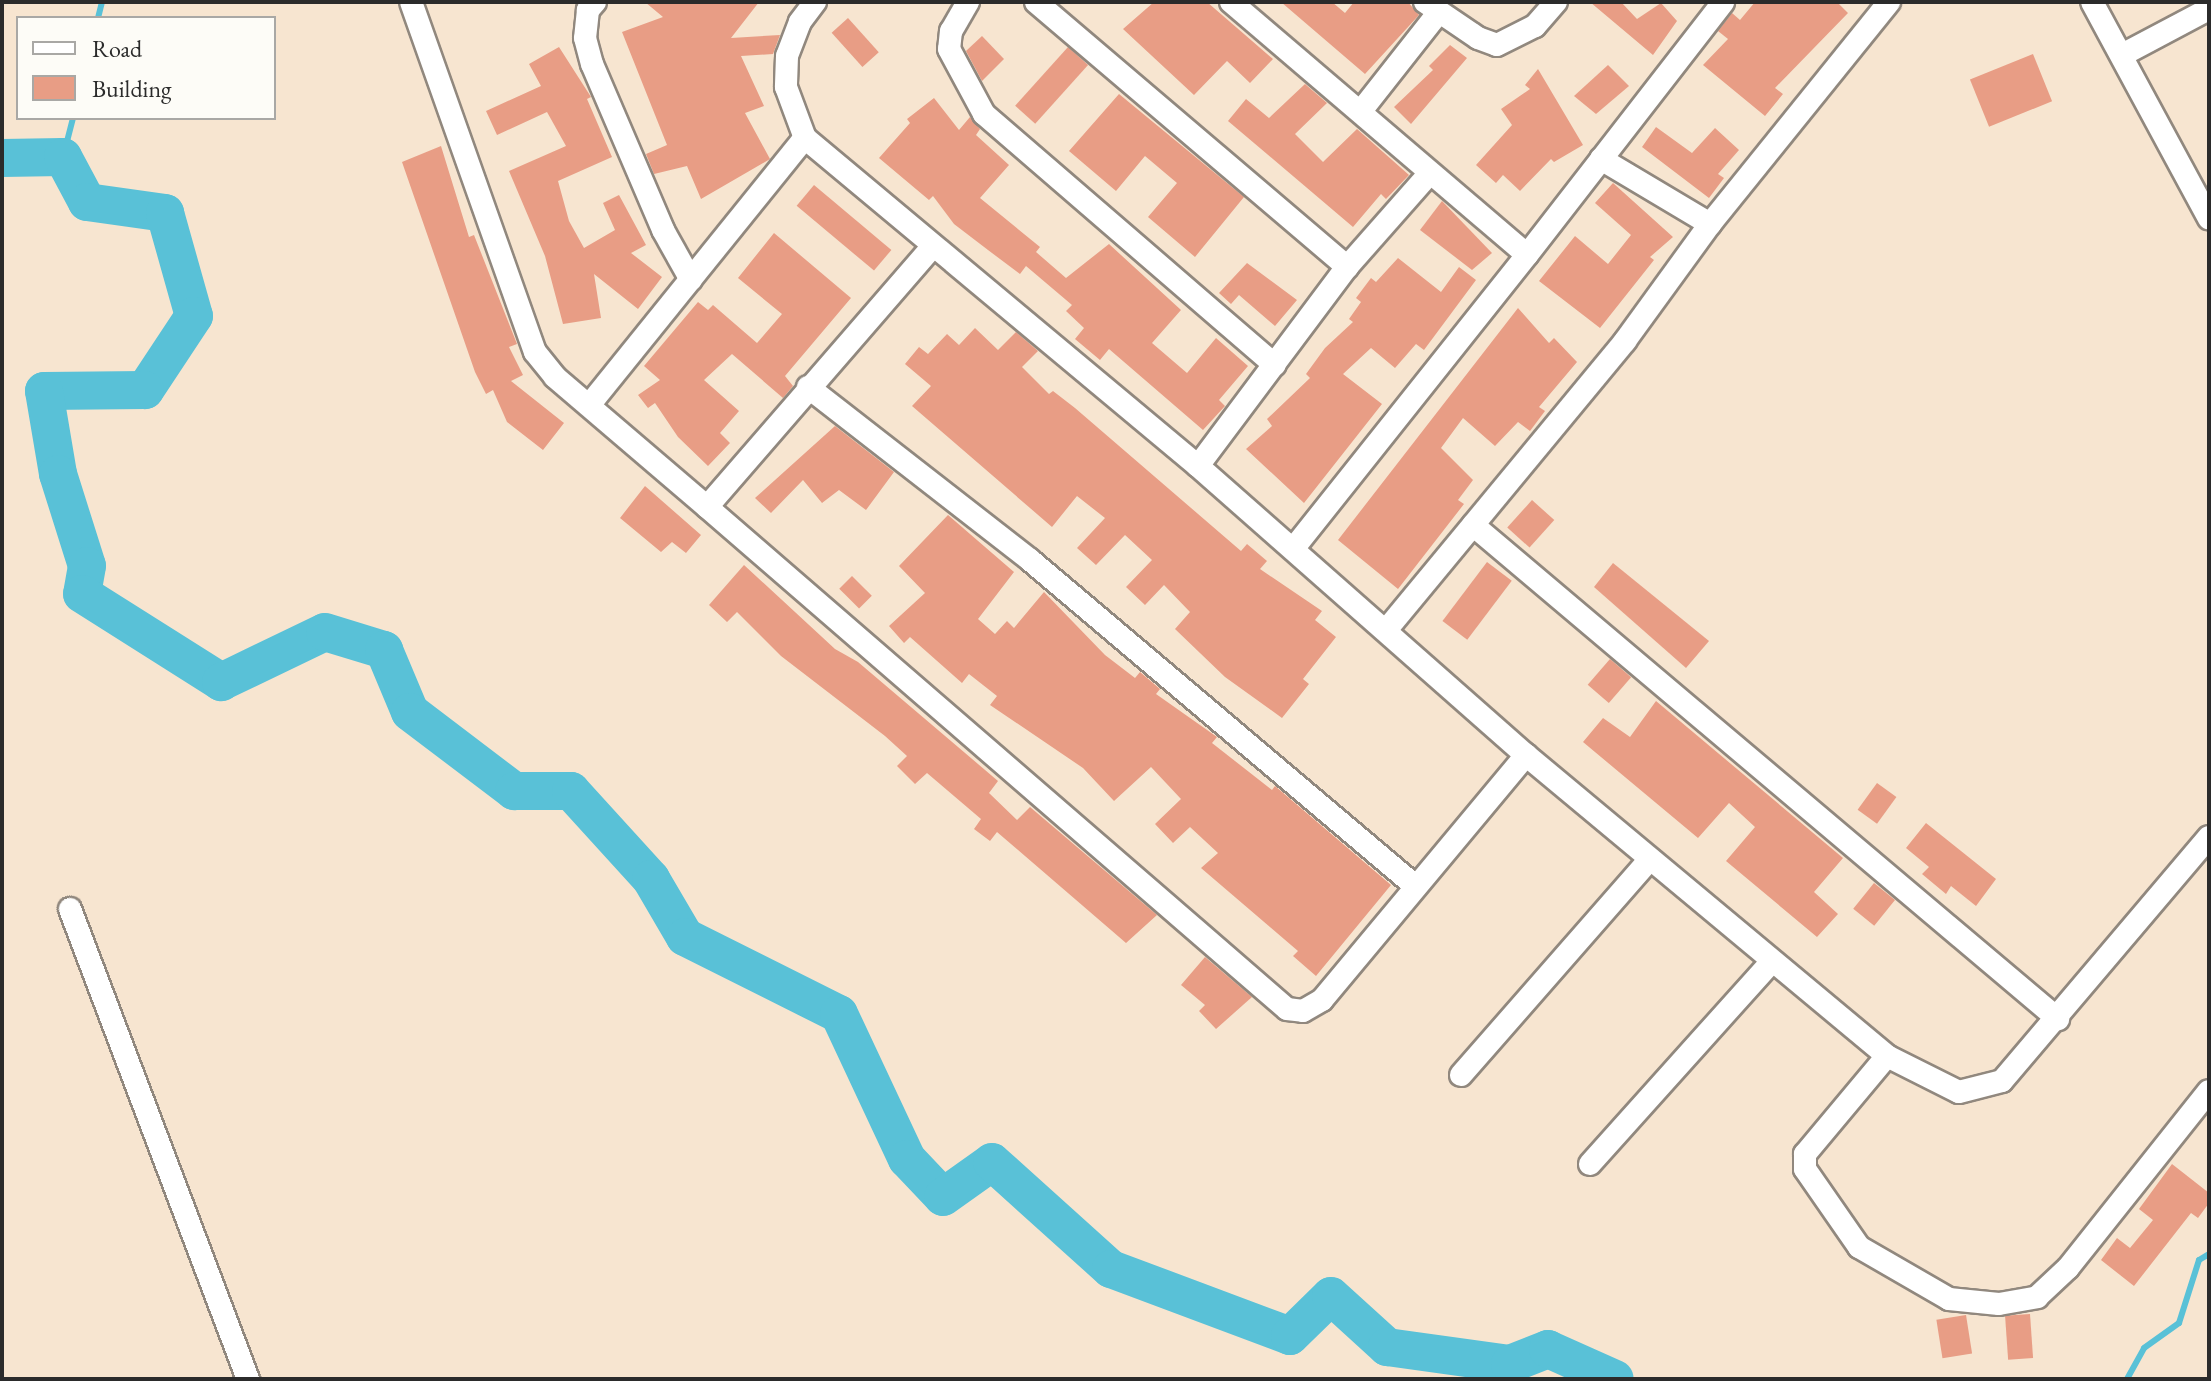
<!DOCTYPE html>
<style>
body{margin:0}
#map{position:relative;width:2211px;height:1381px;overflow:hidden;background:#f7e5d0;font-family:"EB Garamond",serif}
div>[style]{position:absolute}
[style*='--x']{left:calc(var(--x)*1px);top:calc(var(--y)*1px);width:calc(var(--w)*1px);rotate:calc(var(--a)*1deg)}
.stream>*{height:6px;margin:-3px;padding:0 3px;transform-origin:3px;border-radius:3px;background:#59c1d7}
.river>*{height:38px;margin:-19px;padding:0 19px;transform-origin:19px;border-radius:19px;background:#59c1d7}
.building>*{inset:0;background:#e89d85;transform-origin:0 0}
.roads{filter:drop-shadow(2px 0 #91887e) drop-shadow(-2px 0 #91887e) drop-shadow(0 2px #91887e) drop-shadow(0 -2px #91887e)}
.street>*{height:22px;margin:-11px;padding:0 11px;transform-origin:11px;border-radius:11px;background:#fff}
span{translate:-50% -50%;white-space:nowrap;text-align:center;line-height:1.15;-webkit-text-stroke:8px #fdfcf7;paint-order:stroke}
.frame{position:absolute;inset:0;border:4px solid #2b2b2b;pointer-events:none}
.legend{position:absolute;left:16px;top:16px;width:260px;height:104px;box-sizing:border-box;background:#fdfcf7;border:2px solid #a9a8a5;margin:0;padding:10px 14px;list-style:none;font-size:24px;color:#2b2b2b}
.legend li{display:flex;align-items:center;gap:16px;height:40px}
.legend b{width:40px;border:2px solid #a9a8a5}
</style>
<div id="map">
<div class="stream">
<i style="--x:98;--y:18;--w:16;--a:-76"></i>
<i style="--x:63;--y:157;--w:40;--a:-75.6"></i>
<i style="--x:2127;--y:1379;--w:35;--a:-61"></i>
<i style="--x:2144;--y:1348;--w:43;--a:-35.5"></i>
<i style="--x:2179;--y:1323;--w:66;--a:-72.4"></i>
<i style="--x:2199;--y:1260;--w:12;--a:-31"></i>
</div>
<div class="river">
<i style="--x:2;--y:158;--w:61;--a:-0.9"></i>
<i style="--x:63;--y:157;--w:51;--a:61.9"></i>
<i style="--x:87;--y:202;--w:79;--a:8"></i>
<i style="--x:165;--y:213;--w:107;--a:74.3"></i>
<i style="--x:194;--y:316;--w:89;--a:123.5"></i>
<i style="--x:145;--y:390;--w:101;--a:179.4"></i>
<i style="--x:44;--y:391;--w:84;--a:80.4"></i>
<i style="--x:58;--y:474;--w:96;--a:72.5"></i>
<i style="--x:87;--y:566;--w:28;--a:100"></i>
<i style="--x:82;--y:594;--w:165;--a:32.3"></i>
<i style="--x:221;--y:682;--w:115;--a:-25.7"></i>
<i style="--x:325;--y:632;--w:62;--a:17"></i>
<i style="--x:384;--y:650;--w:67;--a:67.2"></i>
<i style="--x:410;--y:712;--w:131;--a:37.2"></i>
<i style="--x:514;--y:791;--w:57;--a:0"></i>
<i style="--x:571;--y:791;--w:119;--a:47.7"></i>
<i style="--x:651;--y:879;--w:67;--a:59.6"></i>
<i style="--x:685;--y:937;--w:172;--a:26.6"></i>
<i style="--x:839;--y:1014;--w:160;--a:64.9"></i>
<i style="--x:907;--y:1159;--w:52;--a:46.5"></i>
<i style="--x:943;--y:1197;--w:60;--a:-35.5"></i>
<i style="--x:992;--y:1162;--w:160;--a:42"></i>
<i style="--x:1111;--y:1269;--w:191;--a:20.5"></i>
<i style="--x:1290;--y:1336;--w:57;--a:-44.3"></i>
<i style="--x:1331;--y:1296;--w:76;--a:42.3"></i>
<i style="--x:1387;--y:1347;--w:124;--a:7.9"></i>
<i style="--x:1510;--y:1364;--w:41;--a:-21.5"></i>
<i style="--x:1548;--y:1349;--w:73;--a:24.1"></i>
</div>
<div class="building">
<i style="clip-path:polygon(645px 2px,759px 2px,731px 38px,780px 35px,773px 54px,741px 56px,764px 106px,745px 113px,770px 159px,701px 199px,687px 166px,654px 174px,646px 154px,667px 145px,622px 32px,663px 17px)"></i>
<i style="clip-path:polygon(1154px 2px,1207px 2px,1273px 59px,1250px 83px,1227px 61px,1194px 95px,1123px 29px)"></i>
<i style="clip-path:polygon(1281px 2px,1332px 2px,1345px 13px,1354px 2px,1408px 2px,1419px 15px,1365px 74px)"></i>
<i style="clip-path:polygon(1590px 2px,1621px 2px,1637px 19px,1661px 3px,1677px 21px,1653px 55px)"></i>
<i style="clip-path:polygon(1755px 2px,1837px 2px,1848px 13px,1775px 88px,1783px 94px,1765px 116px,1703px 65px,1728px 39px,1718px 31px,1732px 13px,1740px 20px)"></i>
<i style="left:848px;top:18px;width:46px;height:22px;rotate:48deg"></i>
<i style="clip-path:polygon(982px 36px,1004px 59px,982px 81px,966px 51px)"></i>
<i style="clip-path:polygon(1450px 45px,1467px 58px,1411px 124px,1394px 107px,1433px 70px,1429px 66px)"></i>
<i style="clip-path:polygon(559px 47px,591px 97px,587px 99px,612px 157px,558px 181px,569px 221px,584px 248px,615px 230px,603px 203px,619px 195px,646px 245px,631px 253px,662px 277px,638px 309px,594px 274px,601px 318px,563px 324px,545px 256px,509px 171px,566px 146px,547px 112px,497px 135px,486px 111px,541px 86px,529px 64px)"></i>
<i style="left:1068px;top:47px;width:27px;height:79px;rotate:42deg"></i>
<i style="left:2033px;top:54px;width:51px;height:68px;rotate:68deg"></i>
<i style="clip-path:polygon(1608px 65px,1629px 86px,1596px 114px,1574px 96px)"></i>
<i style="clip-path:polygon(1538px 69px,1583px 145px,1554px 162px,1551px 159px,1520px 191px,1503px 175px,1496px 183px,1476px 165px,1512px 125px,1501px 109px,1530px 89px,1525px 85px)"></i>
<i style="clip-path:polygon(1305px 84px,1327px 103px,1295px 134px,1323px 162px,1357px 129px,1409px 175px,1386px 199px,1381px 194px,1353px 227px,1228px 121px,1246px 99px,1269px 118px)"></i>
<i style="clip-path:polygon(1119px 94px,1244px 197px,1195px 257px,1148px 217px,1177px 183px,1145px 156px,1116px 191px,1069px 151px)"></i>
<i style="clip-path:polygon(934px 98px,959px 130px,970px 117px,980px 129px,976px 135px,1009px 165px,980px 198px,1040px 247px,1036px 252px,1066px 278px,1109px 244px,1181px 310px,1152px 343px,1187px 373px,1216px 338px,1248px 366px,1219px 400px,1225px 406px,1203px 430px,1109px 349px,1100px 360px,1075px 339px,1084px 328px,1066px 311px,1072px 305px,1026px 266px,1020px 274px,988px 250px,954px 224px,933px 196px,929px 200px,879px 158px,910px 123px,907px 119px)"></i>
<i style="clip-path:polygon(1656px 127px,1692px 153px,1715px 128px,1739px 150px,1718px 174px,1724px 178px,1709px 198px,1642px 147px)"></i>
<i style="clip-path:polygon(441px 146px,469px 237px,474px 235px,517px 344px,509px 347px,523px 375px,511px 381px,564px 423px,543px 450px,507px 422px,493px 390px,486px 394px,475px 372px,402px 162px)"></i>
<i style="clip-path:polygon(1613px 183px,1673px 237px,1650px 257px,1654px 260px,1600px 328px,1539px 281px,1575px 236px,1608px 264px,1631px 235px,1595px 203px)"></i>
<i style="left:814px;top:185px;width:101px;height:27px;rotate:40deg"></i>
<i style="clip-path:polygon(1442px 201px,1492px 253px,1472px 270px,1420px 230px)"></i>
<i style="clip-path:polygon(774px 233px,851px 298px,785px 376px,793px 386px,783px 398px,732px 354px,704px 380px,739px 411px,720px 433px,730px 443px,708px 466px,678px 437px,655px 403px,648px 408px,638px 395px,660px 380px,644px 366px,698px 302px,708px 310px,713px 305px,757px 343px,782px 314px,738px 278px)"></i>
<i style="clip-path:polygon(1398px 258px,1441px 292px,1459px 267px,1476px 280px,1424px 350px,1416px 344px,1395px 368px,1371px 348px,1343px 374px,1382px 404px,1304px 503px,1246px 449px,1272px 426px,1267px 419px,1310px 378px,1306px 374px,1325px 348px,1353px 322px,1349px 319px,1361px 302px,1356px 298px,1371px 278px,1376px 282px)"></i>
<i style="clip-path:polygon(1247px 263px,1297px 300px,1275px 326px,1239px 295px,1231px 304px,1219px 293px)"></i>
<i style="clip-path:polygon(1518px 308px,1549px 343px,1554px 338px,1577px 362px,1539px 407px,1545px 411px,1530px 431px,1518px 422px,1495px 446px,1463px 418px,1441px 448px,1473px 480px,1458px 500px,1464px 504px,1398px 589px,1338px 540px)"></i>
<i style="clip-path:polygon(975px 328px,998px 350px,1016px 332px,1038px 351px,1022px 367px,1049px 394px,1053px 391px,1075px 408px,1241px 551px,1247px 544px,1267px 561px,1260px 569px,1322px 611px,1315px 620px,1336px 637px,1303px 679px,1309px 684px,1282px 718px,1225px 677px,1175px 629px,1190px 612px,1164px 585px,1145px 605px,1126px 587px,1152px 560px,1125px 535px,1096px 565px,1077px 548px,1105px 518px,1077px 496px,1052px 527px,912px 406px,931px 386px,905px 364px,919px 347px,928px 354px,947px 334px,959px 345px)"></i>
<i style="clip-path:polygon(835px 426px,894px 472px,866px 510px,839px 490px,822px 503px,803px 480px,771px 513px,755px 498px)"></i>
<i style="clip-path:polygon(645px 486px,701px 535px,686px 553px,672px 542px,661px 552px,620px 518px)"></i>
<i style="left:1532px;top:500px;width:30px;height:37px;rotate:42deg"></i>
<i style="clip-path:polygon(948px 515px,1014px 572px,978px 619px,995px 634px,1007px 621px,1014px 628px,1044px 592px,1105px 655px,1135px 678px,1140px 672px,1160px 689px,1156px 694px,1217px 737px,1212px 743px,1272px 790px,1275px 786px,1391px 885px,1316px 976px,1293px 956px,1298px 951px,1201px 868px,1218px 853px,1190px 827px,1173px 843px,1155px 824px,1181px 799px,1151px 767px,1114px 801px,1083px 768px,990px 705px,997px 696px,969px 674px,962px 683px,910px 637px,904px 643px,889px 626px,925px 593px,899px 566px)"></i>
<i style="left:1487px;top:562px;width:31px;height:74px;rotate:37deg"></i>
<i style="clip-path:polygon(1613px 563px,1709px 641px,1686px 668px,1594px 587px)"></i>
<i style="clip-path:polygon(744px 565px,835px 649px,858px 662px,998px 781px,989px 793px,1017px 820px,1030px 807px,1157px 915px,1126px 943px,997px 832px,990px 841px,974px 829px,981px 819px,927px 773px,915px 784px,897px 766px,907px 756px,885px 736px,781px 656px,737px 612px,727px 622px,709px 605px)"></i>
<i style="left:852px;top:576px;width:28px;height:18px;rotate:45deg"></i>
<i style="left:1610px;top:659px;width:28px;height:34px;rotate:41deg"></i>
<i style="clip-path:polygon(1656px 701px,1843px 858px,1814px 892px,1838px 914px,1817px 937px,1726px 861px,1755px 827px,1729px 803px,1698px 838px,1583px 742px,1603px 718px,1630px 737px)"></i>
<i style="left:1877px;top:783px;width:24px;height:33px;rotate:36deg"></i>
<i style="clip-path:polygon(1926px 823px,1996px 879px,1976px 906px,1951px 886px,1946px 894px,1922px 874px,1929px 867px,1906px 848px)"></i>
<i style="left:1874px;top:883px;width:27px;height:33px;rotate:39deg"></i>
<i style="clip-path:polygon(1205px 957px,1252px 997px,1216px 1029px,1199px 1011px,1205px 1005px,1181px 985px)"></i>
<i style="clip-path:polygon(2172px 1164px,2209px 1193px,2209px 1203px,2198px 1218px,2191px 1213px,2134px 1286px,2101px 1260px,2117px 1238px,2130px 1248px,2153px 1220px,2139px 1209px)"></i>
<i style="left:2030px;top:1314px;width:44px;height:25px;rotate:86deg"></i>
<i style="left:1966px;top:1315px;width:39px;height:30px;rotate:81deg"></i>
</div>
<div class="roads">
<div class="street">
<i style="--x:411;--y:2;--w:371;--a:70.5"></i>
<i style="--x:535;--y:352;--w:32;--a:51"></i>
<i style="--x:555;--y:377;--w:200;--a:40.5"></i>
<i style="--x:595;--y:2;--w:11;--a:131"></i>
<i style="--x:588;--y:10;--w:28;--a:96"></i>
<i style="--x:585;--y:38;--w:27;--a:75"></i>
<i style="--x:592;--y:64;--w:181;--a:66.8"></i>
<i style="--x:663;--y:230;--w:57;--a:60.8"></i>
<i style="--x:815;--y:2;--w:25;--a:127"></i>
<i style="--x:800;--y:22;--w:36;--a:111"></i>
<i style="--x:787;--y:56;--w:31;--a:92"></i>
<i style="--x:786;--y:87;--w:54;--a:69.6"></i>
<i style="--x:805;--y:138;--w:512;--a:39.85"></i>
<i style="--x:1198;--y:466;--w:437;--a:41.4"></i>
<i style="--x:1526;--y:755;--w:470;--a:39.8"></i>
<i style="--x:1887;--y:1056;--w:80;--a:26.6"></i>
<i style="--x:1959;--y:1092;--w:44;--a:-14.3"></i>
<i style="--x:2002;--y:1081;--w:320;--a:-49.7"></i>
<i style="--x:968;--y:2;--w:34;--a:120"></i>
<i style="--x:951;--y:31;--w:18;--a:96"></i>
<i style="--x:949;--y:49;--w:74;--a:61.7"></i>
<i style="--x:984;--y:114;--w:384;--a:40.8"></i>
<i style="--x:1036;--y:2;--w:409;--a:40.4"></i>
<i style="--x:1231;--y:2;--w:389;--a:40.5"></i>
<i style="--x:1527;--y:255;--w:374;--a:128.5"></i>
<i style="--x:1425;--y:2;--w:64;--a:34.2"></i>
<i style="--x:1478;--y:38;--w:20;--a:20"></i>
<i style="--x:1497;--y:45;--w:42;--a:-26.6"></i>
<i style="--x:1535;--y:26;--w:32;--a:-49"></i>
<i style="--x:2092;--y:2;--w:246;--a:61.6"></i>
<i style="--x:2122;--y:55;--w:98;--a:-27.9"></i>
<i style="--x:1361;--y:111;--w:125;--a:-51.8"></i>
<i style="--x:1601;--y:159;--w:127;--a:30.8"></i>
<i style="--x:933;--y:246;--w:345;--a:130.9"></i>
<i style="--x:707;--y:507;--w:767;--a:40.88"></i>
<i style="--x:1287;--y:1009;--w:16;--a:7"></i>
<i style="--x:1303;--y:1011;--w:22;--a:-30"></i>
<i style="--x:1322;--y:1000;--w:319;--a:-50.2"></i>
<i style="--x:1527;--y:255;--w:320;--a:-52.2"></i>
<i style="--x:808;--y:387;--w:281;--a:37.9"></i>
<i style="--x:1030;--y:560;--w:503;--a:40.24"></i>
<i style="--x:590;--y:404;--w:342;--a:-51.1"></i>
<i style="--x:1198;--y:466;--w:249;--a:-53.2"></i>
<i style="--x:1347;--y:267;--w:125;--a:-48.6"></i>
<i style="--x:1473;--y:525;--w:766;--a:40.18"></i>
<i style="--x:1387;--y:629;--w:374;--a:-50.4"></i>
<i style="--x:1625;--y:341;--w:145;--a:-54"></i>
<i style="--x:1710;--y:224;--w:285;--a:-51.1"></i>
<i style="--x:70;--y:909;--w:503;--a:69.26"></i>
<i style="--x:1887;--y:1056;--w:128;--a:129.9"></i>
<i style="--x:1805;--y:1154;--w:15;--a:90"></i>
<i style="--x:1805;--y:1169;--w:95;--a:55.3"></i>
<i style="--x:1859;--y:1247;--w:104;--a:30"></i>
<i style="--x:1949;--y:1299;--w:50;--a:5.7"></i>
<i style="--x:1999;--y:1304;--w:39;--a:-10"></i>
<i style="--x:2037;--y:1297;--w:42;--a:-43.1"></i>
<i style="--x:2068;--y:1268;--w:226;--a:-51.5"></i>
<i style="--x:1461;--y:1075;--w:287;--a:-48.8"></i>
<i style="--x:1590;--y:1164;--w:271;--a:-48.1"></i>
</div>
</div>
<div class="frame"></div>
<ul class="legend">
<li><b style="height:10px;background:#fff"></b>Road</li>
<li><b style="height:22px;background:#e89d85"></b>Building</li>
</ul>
</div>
